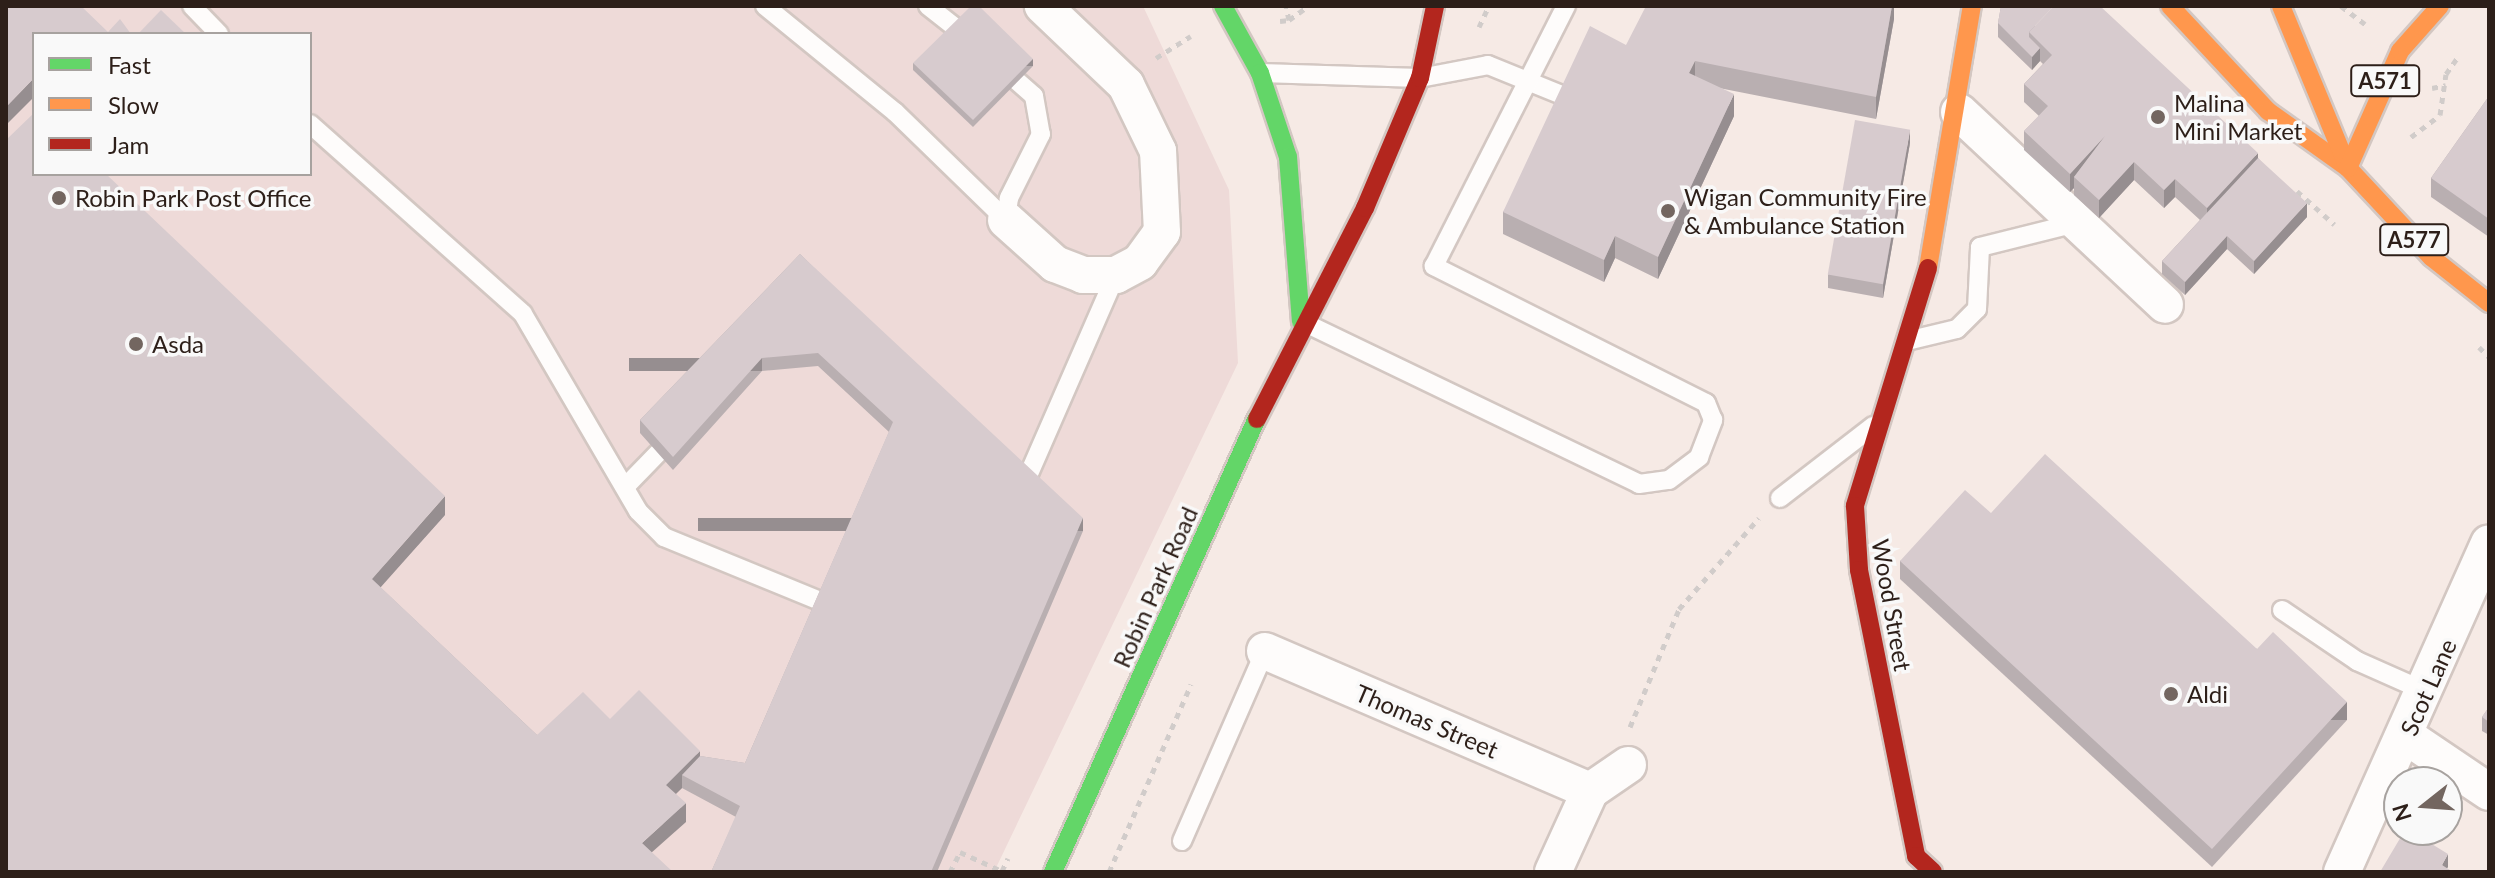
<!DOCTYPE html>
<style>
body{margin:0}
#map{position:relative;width:2495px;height:878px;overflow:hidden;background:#f6eae5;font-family:Lato,sans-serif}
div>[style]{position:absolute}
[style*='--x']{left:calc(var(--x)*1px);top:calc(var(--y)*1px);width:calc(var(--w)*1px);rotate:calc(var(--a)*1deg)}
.commercial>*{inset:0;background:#eedad8}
.path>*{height:5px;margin-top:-2.5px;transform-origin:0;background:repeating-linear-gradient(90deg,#d1ccca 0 6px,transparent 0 12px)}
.roads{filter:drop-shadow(2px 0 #d3c7c2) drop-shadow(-2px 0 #d3c7c2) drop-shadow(0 2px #d3c7c2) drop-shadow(0 -2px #d3c7c2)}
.lane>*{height:18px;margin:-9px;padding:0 9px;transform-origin:9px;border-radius:9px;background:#fefcfb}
.street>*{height:36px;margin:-18px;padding:0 18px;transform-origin:18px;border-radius:18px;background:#fefcfb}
.fast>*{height:18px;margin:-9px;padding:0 9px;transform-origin:9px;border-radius:9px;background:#63d668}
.slow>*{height:18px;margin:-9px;padding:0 9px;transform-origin:9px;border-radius:9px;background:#ff974d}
.jam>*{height:18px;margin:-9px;padding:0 9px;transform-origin:9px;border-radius:9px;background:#b3261e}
.wall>*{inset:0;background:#b9afb1}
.shaded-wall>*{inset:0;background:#968e90;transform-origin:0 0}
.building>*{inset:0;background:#d7cbce;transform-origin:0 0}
.dots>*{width:22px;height:22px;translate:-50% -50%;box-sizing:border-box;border:4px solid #f9f9f9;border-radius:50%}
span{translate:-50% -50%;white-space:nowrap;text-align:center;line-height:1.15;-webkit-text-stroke:7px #f9f9f9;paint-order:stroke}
.shield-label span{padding:2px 6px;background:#f9f9f9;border:2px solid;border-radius:6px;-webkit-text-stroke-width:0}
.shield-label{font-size:22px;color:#2d1f19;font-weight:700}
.poi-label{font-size:24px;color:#2d1f19}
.left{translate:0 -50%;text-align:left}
.street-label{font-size:24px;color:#2d1f19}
.frame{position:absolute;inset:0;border:8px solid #2d1f19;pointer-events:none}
.legend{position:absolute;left:32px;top:32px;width:280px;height:144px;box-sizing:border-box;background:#f9f9f9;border:2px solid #a7a29f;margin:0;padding:10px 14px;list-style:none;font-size:24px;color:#2d1f19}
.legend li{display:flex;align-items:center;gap:16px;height:40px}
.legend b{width:40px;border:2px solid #a7a29f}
.north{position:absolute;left:2383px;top:766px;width:80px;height:80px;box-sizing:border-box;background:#f9f9f9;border:2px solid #a7a29f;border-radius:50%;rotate:253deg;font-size:22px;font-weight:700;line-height:32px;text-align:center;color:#2d1f19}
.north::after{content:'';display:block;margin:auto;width:28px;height:36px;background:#736660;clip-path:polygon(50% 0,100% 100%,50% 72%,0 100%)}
</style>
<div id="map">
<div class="commercial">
<i style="clip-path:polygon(evenodd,6px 6px,1143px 6px,1229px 190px,1238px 363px,994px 872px,6px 872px,6px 6px,34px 34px,310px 34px,310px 174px,34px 174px,34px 34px)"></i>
</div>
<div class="path">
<i style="--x:2341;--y:6;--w:30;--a:37"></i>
<i style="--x:1289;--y:20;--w:24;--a:-36"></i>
<i style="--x:1280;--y:21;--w:9;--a:-6"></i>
<i style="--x:1289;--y:20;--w:14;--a:-102"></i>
<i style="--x:1479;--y:27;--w:23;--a:-65"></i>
<i style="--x:1156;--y:58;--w:41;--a:-32.2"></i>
<i style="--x:2432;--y:88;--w:14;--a:-12"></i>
<i style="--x:2411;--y:137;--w:36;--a:-37"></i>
<i style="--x:2440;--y:115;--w:41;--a:-81.7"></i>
<i style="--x:2446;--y:74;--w:19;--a:-55"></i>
<i style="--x:2297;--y:191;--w:50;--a:41.7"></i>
<i style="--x:2479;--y:347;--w:14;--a:45"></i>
<i style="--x:1630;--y:727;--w:128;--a:-67.4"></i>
<i style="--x:1679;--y:609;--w:121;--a:-48.7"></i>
<i style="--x:950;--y:872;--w:22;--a:-63"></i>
<i style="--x:960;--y:852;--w:46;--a:24.3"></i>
<i style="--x:1002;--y:871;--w:14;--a:-65"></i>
<i style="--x:1109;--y:872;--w:205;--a:-66.4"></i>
</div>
<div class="roads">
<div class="lane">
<i style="--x:192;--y:6;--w:39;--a:46"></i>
<i style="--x:765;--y:6;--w:168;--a:39.2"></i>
<i style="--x:895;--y:112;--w:155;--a:44.2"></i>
<i style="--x:928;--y:6;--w:53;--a:38.2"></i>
<i style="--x:1001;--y:67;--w:44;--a:41.3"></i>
<i style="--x:1034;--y:96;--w:39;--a:80"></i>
<i style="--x:1041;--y:134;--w:72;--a:116.6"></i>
<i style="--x:1009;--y:198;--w:22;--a:98"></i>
<i style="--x:1261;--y:73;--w:159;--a:1.8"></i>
<i style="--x:1420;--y:78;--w:69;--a:-10.8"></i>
<i style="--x:1488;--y:65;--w:85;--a:22.1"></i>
<i style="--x:310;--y:124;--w:285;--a:41.7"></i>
<i style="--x:523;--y:314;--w:228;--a:59.7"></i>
<i style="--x:638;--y:511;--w:37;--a:45"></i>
<i style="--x:664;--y:537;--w:187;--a:22.3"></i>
<i style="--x:1301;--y:321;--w:375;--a:25.7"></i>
<i style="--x:1639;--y:484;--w:30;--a:-8"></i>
<i style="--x:1669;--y:480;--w:38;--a:-37"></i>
<i style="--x:1699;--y:457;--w:40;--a:-69"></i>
<i style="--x:1713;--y:420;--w:18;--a:-112"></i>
<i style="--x:1706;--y:403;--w:305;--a:-153.3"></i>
<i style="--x:1434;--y:266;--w:292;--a:-63.1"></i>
<i style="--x:1911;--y:340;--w:47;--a:-13.4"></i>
<i style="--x:1957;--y:329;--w:28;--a:-45"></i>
<i style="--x:1977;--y:309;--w:62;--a:-87.2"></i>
<i style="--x:1980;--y:247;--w:99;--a:-14"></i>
<i style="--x:626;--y:486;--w:46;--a:-45.9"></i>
<i style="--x:1021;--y:492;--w:237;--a:-66.4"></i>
<i style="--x:1780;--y:498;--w:118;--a:-37.7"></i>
<i style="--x:2282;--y:610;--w:91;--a:34.2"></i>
<i style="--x:2357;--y:661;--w:77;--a:23.9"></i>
<i style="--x:1182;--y:841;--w:207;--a:-66.4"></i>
</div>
<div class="street">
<i style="--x:1959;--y:112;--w:282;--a:43.1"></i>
<i style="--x:1006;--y:220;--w:66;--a:41.9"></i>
<i style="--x:1055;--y:264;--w:30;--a:21"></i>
<i style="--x:1083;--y:275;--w:33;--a:0"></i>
<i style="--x:1116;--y:275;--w:27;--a:-28"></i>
<i style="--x:1140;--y:262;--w:37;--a:-54"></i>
<i style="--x:1162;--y:232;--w:81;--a:-92.8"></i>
<i style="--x:1158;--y:151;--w:73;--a:-115.9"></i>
<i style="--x:1126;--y:85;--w:115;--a:-136.4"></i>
<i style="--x:1265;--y:651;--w:354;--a:23.3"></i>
<i style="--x:1590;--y:791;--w:89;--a:114.6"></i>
<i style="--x:2406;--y:736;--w:100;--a:34"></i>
<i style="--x:1590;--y:791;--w:46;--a:-34.4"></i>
<i style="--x:2342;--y:872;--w:360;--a:-65.9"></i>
</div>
<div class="fast">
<i style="--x:1223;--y:6;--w:77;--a:61.1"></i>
<i style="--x:1260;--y:73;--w:89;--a:71.6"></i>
<i style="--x:1288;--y:157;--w:165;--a:85.5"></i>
<i style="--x:1053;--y:872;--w:497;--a:-65.8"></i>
</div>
<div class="slow">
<i style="--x:2170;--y:6;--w:144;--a:47"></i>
<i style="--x:2268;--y:111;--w:98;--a:35.5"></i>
<i style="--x:2348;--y:168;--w:122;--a:47"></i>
<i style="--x:2431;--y:257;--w:74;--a:38.4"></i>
<i style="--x:2281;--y:6;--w:175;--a:67.5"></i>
<i style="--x:2348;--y:168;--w:128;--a:-66"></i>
<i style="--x:2400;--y:51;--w:60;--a:-48.4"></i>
<i style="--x:1928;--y:268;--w:266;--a:-80.5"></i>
</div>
<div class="jam">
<i style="--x:1928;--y:268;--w:249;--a:107.1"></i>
<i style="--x:1855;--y:506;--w:64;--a:86.4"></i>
<i style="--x:1859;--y:570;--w:292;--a:78.7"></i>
<i style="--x:1916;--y:856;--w:23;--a:43"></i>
<i style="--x:1257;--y:419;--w:237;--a:-62.9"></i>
<i style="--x:1365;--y:208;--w:141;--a:-67.1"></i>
<i style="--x:1420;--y:78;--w:74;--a:-78.2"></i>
</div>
</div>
<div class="wall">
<i style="clip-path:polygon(1894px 6px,1894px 19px,1876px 119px,1719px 88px,1734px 116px,1658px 279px,1615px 258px,1604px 282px,1503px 234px,1503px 212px,1626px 45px)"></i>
<i style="clip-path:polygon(2001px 6px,2258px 158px,2307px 217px,2254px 274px,2227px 249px,2185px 295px,2162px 274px,2162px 261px,2200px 220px,2175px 197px,2164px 208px,2134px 180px,2099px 218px,2074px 195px,2074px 188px,2070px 192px,2024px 150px,2024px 131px,2039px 116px,2024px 102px,2024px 84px,2043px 64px,2040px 61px,2032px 70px,1998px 37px,1998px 23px)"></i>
<i style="clip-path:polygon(913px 63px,1033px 66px,973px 127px,913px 70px)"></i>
<i style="clip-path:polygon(2489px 96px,2489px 237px,2431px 197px,2431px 178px)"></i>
<i style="clip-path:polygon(1910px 143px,1883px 298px,1828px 288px,1828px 275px)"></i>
<i style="clip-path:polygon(800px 254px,1083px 531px,937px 872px,711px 872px,736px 817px,682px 788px,676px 794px,686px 822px,6px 872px,445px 515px,380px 587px,537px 735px,610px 719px,700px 756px,745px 763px,889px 432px,818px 366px,762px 371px,673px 470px,640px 433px,640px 420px)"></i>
<i style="clip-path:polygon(1991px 513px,2257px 649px,2347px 720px,2212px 867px,1900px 579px,1900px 561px)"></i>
<i style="clip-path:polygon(2489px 707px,2489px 735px,2482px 731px,2482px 717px)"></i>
</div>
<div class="shaded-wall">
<i style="clip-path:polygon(1892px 6px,1894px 6px,1894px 19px,1876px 119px,1876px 97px)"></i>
<i style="clip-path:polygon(2040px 48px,2040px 61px,2032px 70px,2032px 57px)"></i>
<i style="left:1033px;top:59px;width:7px;height:86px;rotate:90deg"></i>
<i style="clip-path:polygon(1695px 61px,1695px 83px,1689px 73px)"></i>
<i style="clip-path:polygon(34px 78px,34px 97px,6px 125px,6px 107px)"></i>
<i style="clip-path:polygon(1734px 94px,1734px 116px,1658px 279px,1658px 257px)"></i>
<i style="clip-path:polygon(1910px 130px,1910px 143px,1883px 298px,1883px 285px)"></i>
<i style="clip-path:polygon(2105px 136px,2074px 177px,2074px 188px,2070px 192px,2070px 174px)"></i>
<i style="clip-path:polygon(2258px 153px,2258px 171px,2207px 227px,2207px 208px)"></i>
<i style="clip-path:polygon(2134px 162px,2134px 180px,2099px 218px,2099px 200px)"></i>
<i style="clip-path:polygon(2175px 179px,2175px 197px,2164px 208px,2164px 190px)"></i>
<i style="clip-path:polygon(2307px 203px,2307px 217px,2254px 274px,2254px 261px)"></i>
<i style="clip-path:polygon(1615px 236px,1615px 258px,1604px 282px,1604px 260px)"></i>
<i style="clip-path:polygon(2227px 236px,2227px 249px,2185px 295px,2185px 282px)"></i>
<i style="left:762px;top:358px;width:13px;height:133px;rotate:90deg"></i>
<i style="clip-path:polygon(445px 496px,445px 515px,372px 597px,372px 579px)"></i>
<i style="left:1083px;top:518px;width:13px;height:385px;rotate:90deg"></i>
<i style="left:2347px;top:702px;width:18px;height:200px;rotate:90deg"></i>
<i style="clip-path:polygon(700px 751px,700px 769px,682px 775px,682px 788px,666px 803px,666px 785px)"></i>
<i style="clip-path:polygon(686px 803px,686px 822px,642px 861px,642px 843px)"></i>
<i style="clip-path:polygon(2448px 854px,2448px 867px,2445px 872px,2442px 865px)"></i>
</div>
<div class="building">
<i style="clip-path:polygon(6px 6px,81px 6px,108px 32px,120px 19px,131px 34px,34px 34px,34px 78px,6px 107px)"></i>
<i style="clip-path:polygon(971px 6px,979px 6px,1033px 59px,973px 120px,913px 63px)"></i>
<i style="clip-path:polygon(1646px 6px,1892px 6px,1876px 97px,1695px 61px,1689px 73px,1734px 94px,1658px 257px,1615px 236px,1604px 260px,1503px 212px,1590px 26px,1626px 45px)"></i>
<i style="clip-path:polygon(2001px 6px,2054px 6px,2029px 32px,2029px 37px,2040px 48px,2032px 57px,1998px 23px)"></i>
<i style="clip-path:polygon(2054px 6px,2100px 6px,2258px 153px,2207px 208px,2175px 179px,2164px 190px,2134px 162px,2099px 200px,2074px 177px,2105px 136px,2070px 174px,2024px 131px,2048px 106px,2024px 84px,2052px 55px,2029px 32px)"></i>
<i style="clip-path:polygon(161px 10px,186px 34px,138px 34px)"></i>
<i style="clip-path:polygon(2489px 96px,2489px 219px,2431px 178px)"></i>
<i style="clip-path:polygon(34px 113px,34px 174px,106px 174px,445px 496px,372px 579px,537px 735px,583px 692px,610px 719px,639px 690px,700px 751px,666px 785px,686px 803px,642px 843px,673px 872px,6px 872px,6px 140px)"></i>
<i style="left:1855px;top:120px;width:56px;height:157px;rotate:10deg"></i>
<i style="clip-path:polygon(2258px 158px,2307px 203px,2254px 261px,2227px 236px,2185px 282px,2162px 261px)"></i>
<i style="clip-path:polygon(800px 254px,1083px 518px,931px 872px,711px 872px,740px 806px,682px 775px,700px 756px,745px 763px,893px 422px,818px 353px,762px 358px,673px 457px,640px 420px)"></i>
<i style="clip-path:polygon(2045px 454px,2257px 649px,2273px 632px,2347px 702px,2212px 849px,1900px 561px,1965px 490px,1991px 513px)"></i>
<i style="clip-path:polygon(2489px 707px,2489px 722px,2482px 717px)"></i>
<i style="clip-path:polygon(2405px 830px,2409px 830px,2448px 854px,2442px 865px,2453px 872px,2380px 872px)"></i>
</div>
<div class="dots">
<i style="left:2158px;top:117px;background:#736660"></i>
<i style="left:59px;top:198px;background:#736660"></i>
<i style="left:1668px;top:211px;background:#736660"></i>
<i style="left:136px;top:344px;background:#736660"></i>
<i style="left:2171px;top:694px;background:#736660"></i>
</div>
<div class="shield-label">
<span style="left:2385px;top:81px">A571</span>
<span style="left:2414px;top:240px">A577</span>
</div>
<div class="poi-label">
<span class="left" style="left:2174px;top:117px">Malina<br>Mini Market</span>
<span class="left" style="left:1684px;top:211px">Wigan Community Fire<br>&amp; Ambulance Station</span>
<span class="left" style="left:75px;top:198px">Robin Park Post Office</span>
<span class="left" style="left:152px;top:344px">Asda</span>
<span class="left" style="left:2187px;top:694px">Aldi</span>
</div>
<div class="street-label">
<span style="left:1155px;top:587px;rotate:-66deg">Robin Park Road</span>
<span style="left:1892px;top:605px;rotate:80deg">Wood Street</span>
<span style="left:2428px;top:687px;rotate:-66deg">Scot Lane</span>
<span style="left:1427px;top:721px;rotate:23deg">Thomas Street</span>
</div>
<div class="frame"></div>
<ul class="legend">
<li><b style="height:10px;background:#63d668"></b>Fast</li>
<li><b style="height:10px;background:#ff974d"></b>Slow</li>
<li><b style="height:10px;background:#b3261e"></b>Jam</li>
</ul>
<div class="north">N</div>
</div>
